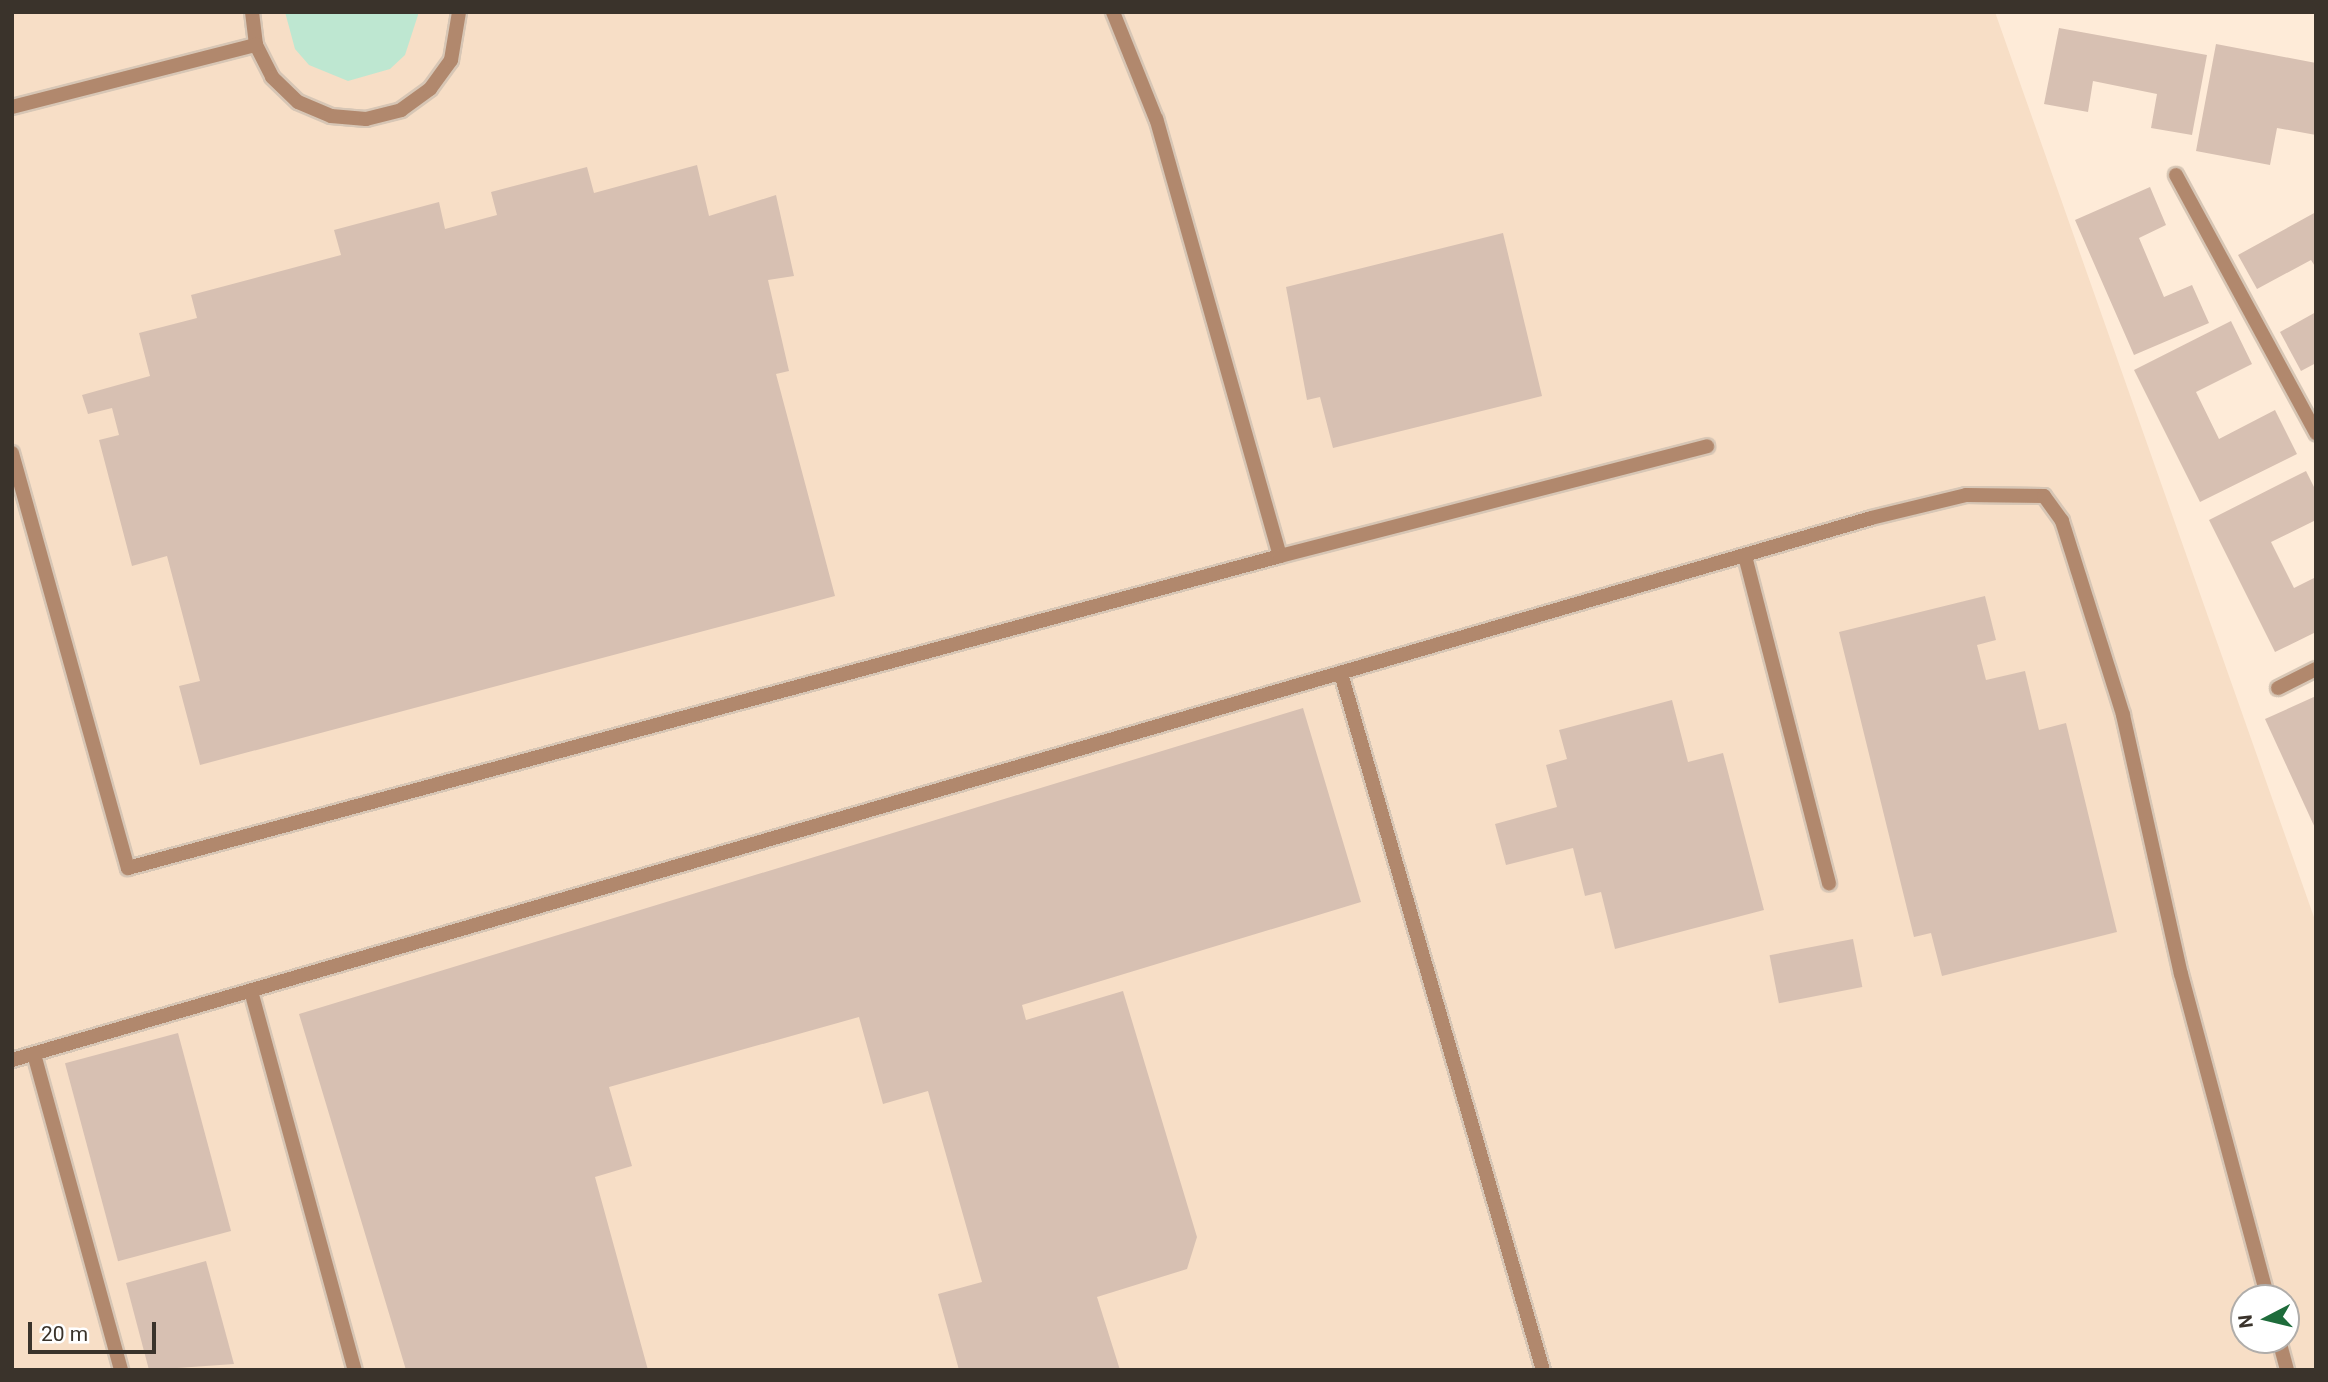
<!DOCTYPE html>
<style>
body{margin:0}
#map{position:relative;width:2328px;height:1382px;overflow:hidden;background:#feebd8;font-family:Roboto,sans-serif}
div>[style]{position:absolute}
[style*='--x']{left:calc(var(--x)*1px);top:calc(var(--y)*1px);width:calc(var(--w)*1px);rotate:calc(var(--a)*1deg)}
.built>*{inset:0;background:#f7dec6}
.green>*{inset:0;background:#bee7d1}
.building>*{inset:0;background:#d7c0b2;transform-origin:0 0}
.roads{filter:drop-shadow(2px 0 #d7c6b5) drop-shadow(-2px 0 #d7c6b5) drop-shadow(0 2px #d7c6b5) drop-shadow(0 -2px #d7c6b5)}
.lane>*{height:14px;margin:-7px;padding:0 7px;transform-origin:7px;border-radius:7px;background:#b1886d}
.street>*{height:14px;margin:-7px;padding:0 7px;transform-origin:7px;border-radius:7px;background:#b1886d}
span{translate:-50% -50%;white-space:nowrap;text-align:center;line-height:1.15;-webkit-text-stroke:5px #fff;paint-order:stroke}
.frame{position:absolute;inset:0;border:14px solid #3a332b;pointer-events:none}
.north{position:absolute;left:2230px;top:1284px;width:70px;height:70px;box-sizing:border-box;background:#fff;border:2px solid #b0adaa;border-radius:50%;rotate:263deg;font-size:19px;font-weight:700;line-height:28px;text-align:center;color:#3a332b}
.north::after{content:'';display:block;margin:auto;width:24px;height:32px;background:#1e6c3b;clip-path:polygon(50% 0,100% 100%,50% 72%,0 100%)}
.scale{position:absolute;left:28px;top:1322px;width:128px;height:32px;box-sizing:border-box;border:4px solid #3a332b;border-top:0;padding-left:9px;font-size:21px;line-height:24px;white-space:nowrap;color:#3a332b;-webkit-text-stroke:5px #fff;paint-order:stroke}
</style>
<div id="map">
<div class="built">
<i style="clip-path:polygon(evenodd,12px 12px,1995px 12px,2316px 923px,2316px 1370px,12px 1370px,12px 12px,2244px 1298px,2286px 1298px,2286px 1340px,2244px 1340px,2244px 1298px)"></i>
</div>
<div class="green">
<i style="clip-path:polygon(285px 12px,418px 12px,418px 15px,405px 55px,390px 69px,348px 81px,309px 65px,295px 49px)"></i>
</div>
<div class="building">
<i style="clip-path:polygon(2059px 28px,2207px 55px,2192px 135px,2151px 128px,2157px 94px,2093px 81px,2088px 112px,2044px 104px)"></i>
<i style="clip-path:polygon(2216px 44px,2316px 63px,2316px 135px,2277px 128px,2270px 165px,2196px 151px)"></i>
<i style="clip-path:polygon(697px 165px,709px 216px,776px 195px,794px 276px,768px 280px,789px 371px,776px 374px,835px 596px,200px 765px,179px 686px,200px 681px,167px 556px,132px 566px,99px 440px,119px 435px,112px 408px,88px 414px,82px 395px,150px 376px,139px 333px,197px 318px,191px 295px,341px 255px,334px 230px,439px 202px,445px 229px,497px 215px,491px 192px,587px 167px,594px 193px)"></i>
<i style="clip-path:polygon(2150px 187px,2166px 225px,2139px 238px,2164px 297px,2192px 285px,2209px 323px,2134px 355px,2075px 220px)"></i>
<i style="clip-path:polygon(2316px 212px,2316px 268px,2311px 260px,2257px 289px,2238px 255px)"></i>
<i style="clip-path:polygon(1503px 233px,1542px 396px,1333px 448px,1320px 397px,1307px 400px,1286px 287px)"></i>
<i style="clip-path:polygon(2316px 312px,2316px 363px,2301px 371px,2280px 332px)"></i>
<i style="clip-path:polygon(2231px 321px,2252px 364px,2196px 392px,2219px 439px,2275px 410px,2297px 454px,2200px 502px,2134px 370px)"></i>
<i style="clip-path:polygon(2306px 471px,2316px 491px,2316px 520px,2271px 542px,2294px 588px,2316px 577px,2316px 632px,2275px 652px,2209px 520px)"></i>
<i style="clip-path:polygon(1985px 596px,1996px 640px,1977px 645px,1986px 680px,2025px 671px,2039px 730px,2066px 723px,2117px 932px,1942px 976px,1931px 933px,1914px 937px,1839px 632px)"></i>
<i style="clip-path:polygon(2316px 696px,2316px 830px,2265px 719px)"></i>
<i style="clip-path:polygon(1672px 700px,1688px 762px,1723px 753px,1764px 910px,1615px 949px,1601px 892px,1585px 896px,1573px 848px,1506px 865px,1495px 824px,1557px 807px,1546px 765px,1567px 759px,1559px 730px)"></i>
<i style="clip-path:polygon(1303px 708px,1361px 902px,1022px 1005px,1026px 1020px,1123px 991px,1197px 1237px,1187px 1269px,1097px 1297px,1120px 1370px,959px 1370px,938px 1294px,982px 1282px,928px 1091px,883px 1104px,859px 1017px,609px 1087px,632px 1166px,595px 1177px,648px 1370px,406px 1370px,299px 1014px)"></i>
<i style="left:1853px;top:939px;width:49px;height:85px;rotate:79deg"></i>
<i style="left:178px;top:1033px;width:205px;height:117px;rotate:75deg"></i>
<i style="clip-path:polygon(206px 1261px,234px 1364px,149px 1370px,126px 1283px)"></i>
</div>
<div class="roads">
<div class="lane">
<i style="--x:252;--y:12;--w:33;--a:83"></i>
<i style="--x:256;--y:45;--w:36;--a:63"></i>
<i style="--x:272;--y:77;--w:36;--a:44"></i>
<i style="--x:298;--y:102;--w:36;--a:23"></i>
<i style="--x:331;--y:116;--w:35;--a:5"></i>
<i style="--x:366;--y:119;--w:36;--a:-14"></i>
<i style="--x:401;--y:110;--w:36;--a:-36"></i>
<i style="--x:430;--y:89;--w:36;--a:-54"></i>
<i style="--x:451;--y:60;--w:49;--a:-80.5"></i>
<i style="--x:12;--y:107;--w:252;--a:-14.3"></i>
<i style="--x:12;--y:453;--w:431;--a:74.4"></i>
<i style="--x:128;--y:868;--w:1194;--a:-15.15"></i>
<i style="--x:1280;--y:556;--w:454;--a:-105.8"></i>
<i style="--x:1156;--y:119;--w:115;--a:-111.9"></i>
<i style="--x:1280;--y:556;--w:441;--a:-14.4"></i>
<i style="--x:1745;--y:556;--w:338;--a:75.6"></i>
<i style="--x:1342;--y:677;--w:722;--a:73.83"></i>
<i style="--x:251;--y:991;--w:393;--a:74.7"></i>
<i style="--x:34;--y:1054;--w:328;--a:74.6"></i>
<i style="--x:12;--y:1060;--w:1936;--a:-16.25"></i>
<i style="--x:1871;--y:518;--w:98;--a:-13.6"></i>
<i style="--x:1966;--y:495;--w:78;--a:0.7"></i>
<i style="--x:2044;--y:496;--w:31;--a:54"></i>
<i style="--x:2062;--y:521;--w:203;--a:72.5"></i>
<i style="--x:2123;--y:715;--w:265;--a:77.4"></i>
<i style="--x:2181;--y:974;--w:335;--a:75"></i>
<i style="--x:2279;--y:1340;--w:31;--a:75"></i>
</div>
<div class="street">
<i style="--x:2176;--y:175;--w:294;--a:61.5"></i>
<i style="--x:2278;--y:688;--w:42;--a:-26.6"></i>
</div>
</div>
<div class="frame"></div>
<div class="north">N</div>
<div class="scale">20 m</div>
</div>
